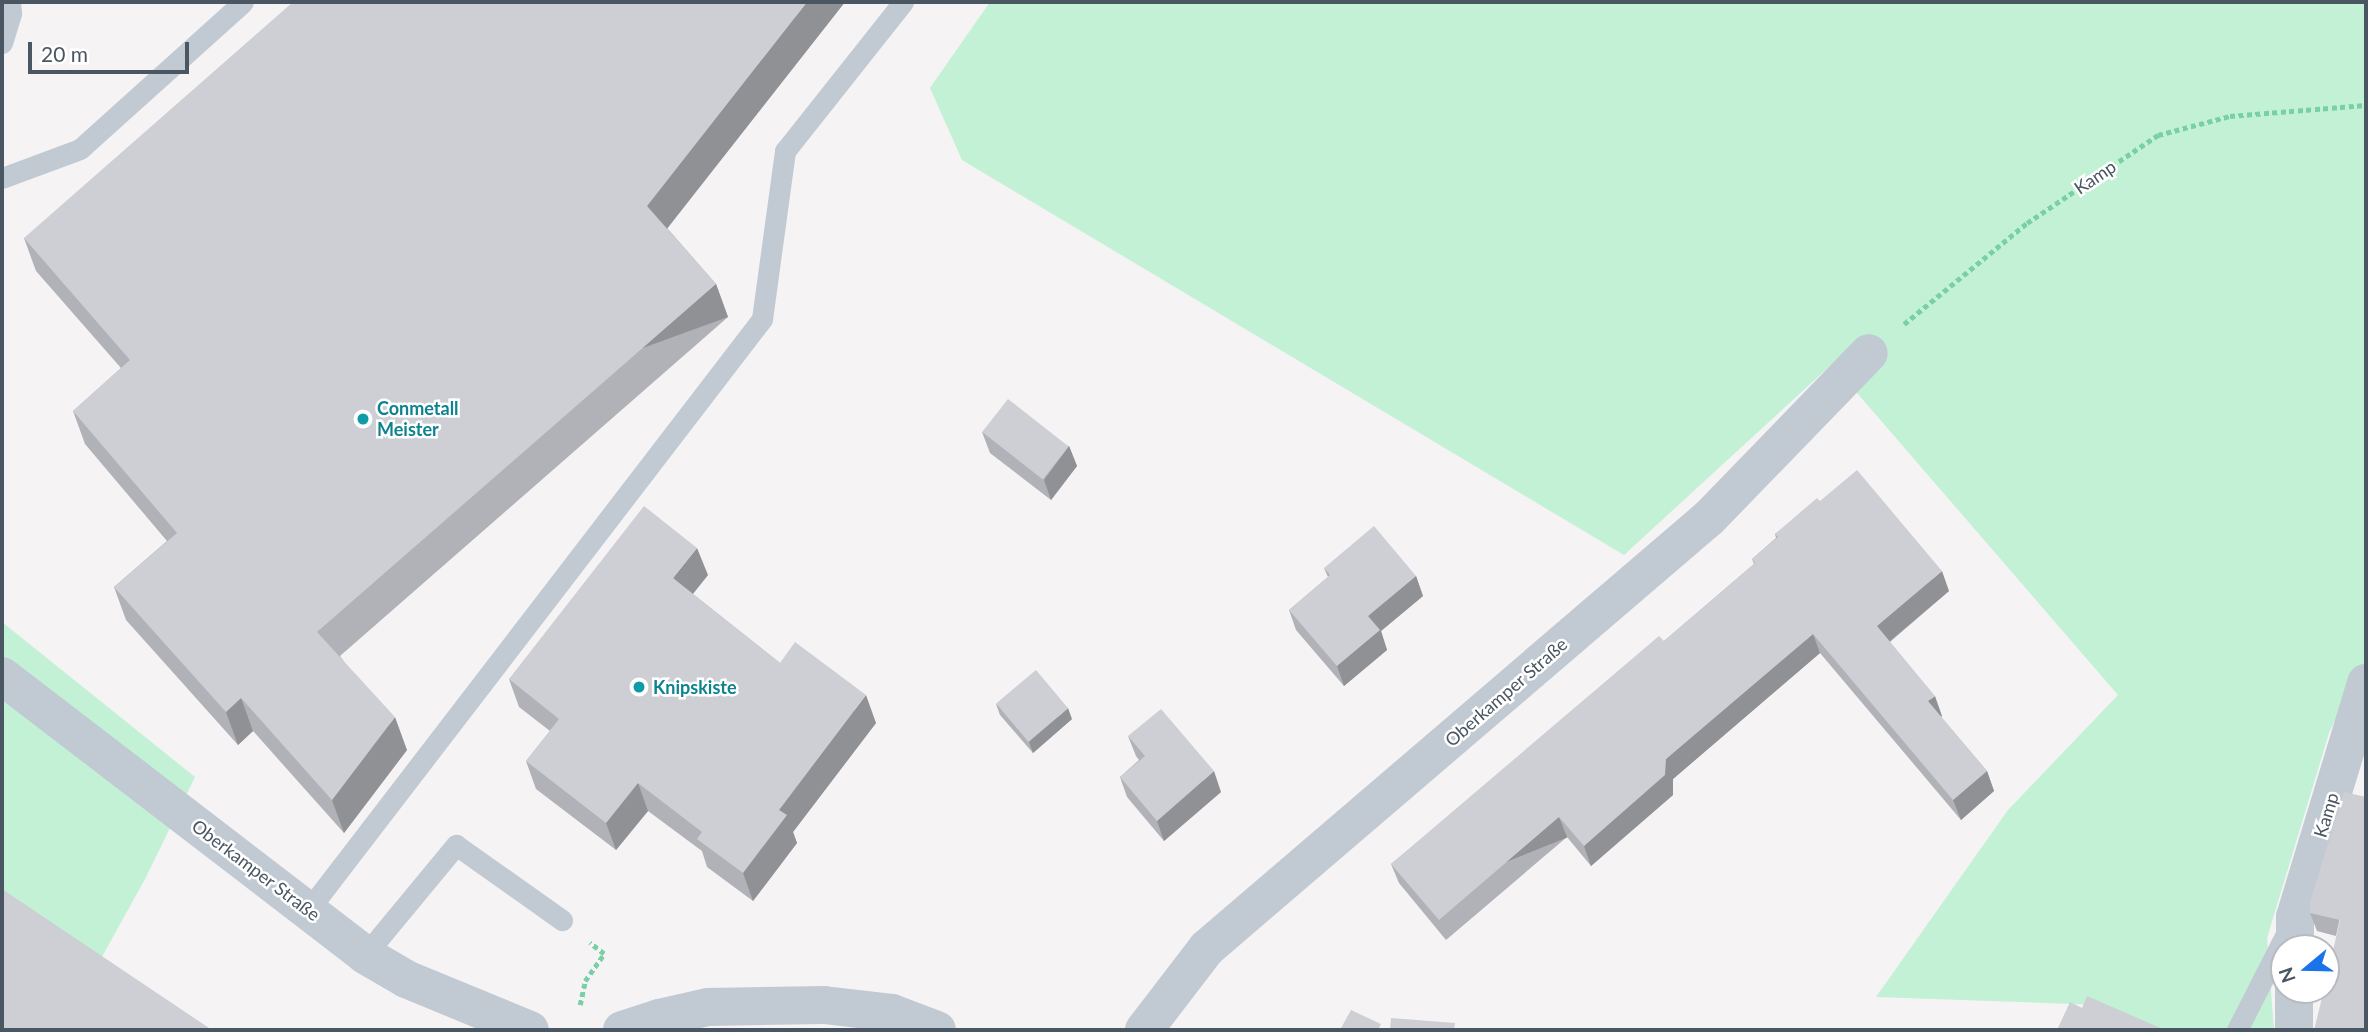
<!DOCTYPE html>
<meta charset="utf-8">
<style>
body{margin:0}
#map{position:relative;width:2368px;height:1032px;overflow:hidden;background:#f5f3f3;font-family:Lato,sans-serif}
div>[style]{position:absolute}
[style*='--x']{left:calc(var(--x)*1px);top:calc(var(--y)*1px);width:calc(var(--w)*1px);rotate:calc(var(--a)*1deg)}
.green>*{inset:0;background:#c3f1d5}
.path>*{height:4.5px;margin-top:-2.25px;transform-origin:0;background:repeating-linear-gradient(90deg,#7ad0a6 0 5px,transparent 0 8.5px)}
.service>*{height:21px;margin:-10.5px;padding:0 10.5px;transform-origin:10.5px;border-radius:10.5px;background:#c1cad2}
.minor>*{height:38px;margin:-19px;padding:0 19px;transform-origin:19px;border-radius:19px;background:#c1cad2}
.wall>*{inset:0;background:#b0b2b7}
.shaded-wall>*{inset:0;background:#909195;transform-origin:0 0}
.building>*{inset:0;background:#cdcfd5;transform-origin:0 0}
.dots>*{width:19px;height:19px;translate:-50% -50%;box-sizing:border-box;border:4px solid #fff;border-radius:50%}
span{translate:-50% -50%;white-space:nowrap;text-align:center;line-height:1.15;-webkit-text-stroke:5px #fff;paint-order:stroke}
.street-label{font-size:18px;color:#4a5661}
.culture-label{font-size:18px;color:#0d838f;font-weight:700}
.left{translate:0 -50%;text-align:left}
.frame{position:absolute;inset:0;border:4px solid #4a5661;pointer-events:none}
.north{position:absolute;left:2270px;top:934px;width:70px;height:70px;box-sizing:border-box;background:#fff;border:2px solid #b7bbc0;border-radius:50%;rotate:251deg;font-size:19px;font-weight:700;line-height:28px;text-align:center;color:#4a5661}
.north::after{content:'';display:block;margin:auto;width:24px;height:32px;background:#1a73e8;clip-path:polygon(50% 0,100% 100%,50% 72%,0 100%)}
.scale{position:absolute;left:28px;top:42px;width:161px;height:32px;box-sizing:border-box;border:4px solid #4a5661;border-top:0;padding-left:9px;font-size:21px;line-height:24px;white-space:nowrap;color:#4a5661;-webkit-text-stroke:5px #fff;paint-order:stroke}
</style>
<div id="map">
<div class="green">
<i style="clip-path:polygon(990px 2px,2366px 2px,2366px 663px,2360px 667px,2329px 733px,2267px 938px,2274px 1030px,2165px 1030px,2101px 1005px,1876px 997px,2008px 810px,2118px 695px,1832px 364px,1624px 555px,962px 160px,930px 88px)"></i>
<i style="clip-path:polygon(2px 622px,195px 777px,145px 879px,77px 1002px,2px 950px)"></i>
</div>
<div class="path">
<i style="--x:1904;--y:324;--w:159;--a:-39.4"></i>
<i style="--x:2027;--y:223;--w:158;--a:-33.9"></i>
<i style="--x:2158;--y:135;--w:74;--a:-14.8"></i>
<i style="--x:2230;--y:116;--w:136;--a:-4.6"></i>
<i style="--x:580;--y:1005;--w:25;--a:-78"></i>
<i style="--x:585;--y:981;--w:33;--a:-55"></i>
<i style="--x:604;--y:954;--w:18;--a:-142"></i>
</div>
<div class="service">
<i style="--x:2;--y:43;--w:31;--a:-73"></i>
<i style="--x:11;--y:13;--w:11;--a:-95"></i>
<i style="--x:2;--y:178;--w:83;--a:-20.4"></i>
<i style="--x:80;--y:149;--w:219;--a:-42"></i>
<i style="--x:309;--y:909;--w:744;--a:-52.48"></i>
<i style="--x:762;--y:319;--w:170;--a:-82.2"></i>
<i style="--x:785;--y:151;--w:190;--a:-51.6"></i>
<i style="--x:365;--y:955;--w:143;--a:-50.4"></i>
<i style="--x:456;--y:845;--w:130;--a:35.3"></i>
<i style="--x:2237;--y:1030;--w:117;--a:-63"></i>
</div>
<div class="minor">
<i style="--x:2;--y:676;--w:458;--a:37.5"></i>
<i style="--x:365;--y:955;--w:48;--a:30.3"></i>
<i style="--x:406;--y:979;--w:134;--a:22.4"></i>
<i style="--x:2295;--y:948;--w:31;--a:-90"></i>
<i style="--x:2295;--y:917;--w:245;--a:-73.1"></i>
<i style="--x:622;--y:1030;--w:39;--a:-18"></i>
<i style="--x:659;--y:1018;--w:50;--a:-12.7"></i>
<i style="--x:708;--y:1007;--w:116;--a:-1"></i>
<i style="--x:824;--y:1005;--w:68;--a:6.7"></i>
<i style="--x:892;--y:1013;--w:48;--a:20.7"></i>
<i style="--x:1144;--y:1030;--w:103;--a:-52.5"></i>
<i style="--x:1207;--y:948;--w:662;--a:-40.59"></i>
<i style="--x:1710;--y:517;--w:228;--a:-45.9"></i>
<i style="--x:2294;--y:1030;--w:40;--a:-90"></i>
</div>
<div class="wall">
<i style="clip-path:polygon(845px 2px,667px 228px,716px 284px,728px 317px,340px 656px,407px 750px,344px 833px,253px 731px,238px 745px,126px 620px,114px 587px,167px 541px,85px 444px,73px 411px,121px 368px,36px 271px,24px 238px)"></i>
<i style="clip-path:polygon(982px 432px,1069px 446px,1077px 466px,1051px 500px,990px 453px)"></i>
<i style="clip-path:polygon(1820px 501px,1949px 591px,1890px 642px,1942px 716px,1941px 717px,1987px 771px,1994px 791px,1961px 820px,1820px 653px,1673px 779px,1673px 795px,1591px 866px,1567px 837px,1446px 940px,1399px 883px,1391px 864px,1664px 641px,1754px 564px,1752px 559px,1776px 538px,1775px 534px)"></i>
<i style="clip-path:polygon(1324px 568px,1416px 576px,1423px 596px,1381px 631px,1387px 650px,1344px 686px,1296px 630px,1289px 610px,1328px 577px)"></i>
<i style="clip-path:polygon(708px 575px,693px 594px,780px 663px,876px 723px,793px 832px,797px 843px,753px 901px,707px 867px,702px 851px,648px 811px,616px 850px,536px 789px,526px 761px,550px 731px,519px 707px,509px 679px)"></i>
<i style="clip-path:polygon(996px 704px,1072px 719px,1033px 753px,1000px 715px)"></i>
<i style="clip-path:polygon(1128px 736px,1221px 792px,1164px 841px,1127px 797px,1120px 777px,1139px 760px,1136px 756px)"></i>
<i style="clip-path:polygon(2366px 797px,2336px 936px,2317px 931px,2310px 913px)"></i>
</div>
<div class="shaded-wall">
<i style="clip-path:polygon(807px 2px,845px 2px,659px 239px,647px 206px)"></i>
<i style="left:716px;top:284px;width:35px;height:529px;rotate:70deg"></i>
<i style="clip-path:polygon(1069px 446px,1077px 466px,1051px 500px,1044px 480px)"></i>
<i style="clip-path:polygon(697px 548px,708px 575px,683px 606px,673px 578px)"></i>
<i style="clip-path:polygon(1942px 571px,1949px 591px,1884px 646px,1877px 626px)"></i>
<i style="clip-path:polygon(1416px 576px,1423px 596px,1381px 631px,1387px 650px,1344px 686px,1337px 666px,1368px 616px)"></i>
<i style="clip-path:polygon(1813px 634px,1820px 653px,1673px 779px,1673px 795px,1591px 866px,1584px 846px,1666px 759px)"></i>
<i style="clip-path:polygon(866px 695px,876px 723px,793px 832px,797px 843px,753px 901px,743px 873px,779px 810px)"></i>
<i style="clip-path:polygon(1935px 696px,1942px 716px,1935px 721px,1928px 701px)"></i>
<i style="clip-path:polygon(241px 698px,253px 731px,238px 745px,226px 712px)"></i>
<i style="clip-path:polygon(1068px 708px,1072px 719px,1033px 753px,1029px 742px)"></i>
<i style="clip-path:polygon(395px 717px,407px 750px,344px 833px,332px 800px)"></i>
<i style="clip-path:polygon(1214px 771px,1221px 792px,1164px 841px,1157px 821px)"></i>
<i style="clip-path:polygon(1987px 771px,1994px 791px,1961px 820px,1953px 800px)"></i>
<i style="clip-path:polygon(638px 783px,648px 811px,616px 850px,606px 823px)"></i>
<i style="left:1559px;top:817px;width:22px;height:158px;rotate:68deg"></i>
</div>
<div class="building">
<i style="clip-path:polygon(293px 2px,807px 2px,647px 206px,716px 284px,317px 632px,395px 717px,332px 800px,241px 698px,226px 712px,114px 587px,177px 533px,73px 411px,130px 360px,24px 238px)"></i>
<i style="left:1008px;top:399px;width:77px;height:42px;rotate:38deg"></i>
<i style="clip-path:polygon(1857px 470px,1942px 571px,1877px 626px,1935px 696px,1928px 701px,1987px 771px,1953px 800px,1813px 634px,1666px 759px,1665px 775px,1584px 846px,1559px 817px,1439px 920px,1391px 864px,1659px 636px,1664px 641px,1755px 563px,1752px 559px,1778px 537px,1775px 534px,1817px 498px,1820px 501px)"></i>
<i style="clip-path:polygon(644px 506px,697px 548px,673px 578px,780px 663px,795px 642px,866px 695px,779px 810px,787px 815px,743px 873px,697px 839px,702px 832px,638px 783px,606px 823px,526px 761px,559px 719px,509px 679px)"></i>
<i style="clip-path:polygon(1374px 526px,1416px 576px,1368px 616px,1380px 630px,1337px 666px,1289px 610px,1330px 575px,1324px 568px)"></i>
<i style="left:1036px;top:670px;width:50px;height:52px;rotate:50deg"></i>
<i style="clip-path:polygon(1161px 709px,1214px 771px,1157px 821px,1120px 777px,1145px 756px,1128px 736px)"></i>
<i style="clip-path:polygon(2344px 792px,2366px 797px,2366px 1030px,2314px 1030px,2324px 990px,2326px 990px,2326px 981px,2340px 920px,2310px 913px,2310px 902px)"></i>
<i style="clip-path:polygon(2px 889px,212px 1030px,2px 1030px)"></i>
<i style="clip-path:polygon(2087px 996px,2165px 1030px,2057px 1030px,2070px 1002px,2082px 1008px)"></i>
<i style="clip-path:polygon(1351px 1010px,1381px 1024px,1378px 1030px,1340px 1030px)"></i>
<i style="clip-path:polygon(1391px 1018px,1455px 1023px,1454px 1030px,1390px 1030px)"></i>
</div>
<div class="dots">
<i style="left:363px;top:419px;background:#0f9aa8"></i>
<i style="left:639px;top:687px;background:#0f9aa8"></i>
</div>
<div class="street-label">
<span style="left:2095px;top:177px;rotate:-34deg">Kamp</span>
<span style="left:1506px;top:692px;rotate:-41deg">Oberkamper Straße</span>
<span style="left:2326px;top:815px;rotate:-73deg">Kamp</span>
<span style="left:256px;top:870px;rotate:37deg">Oberkamper Straße</span>
</div>
<div class="culture-label">
<span class="left" style="left:377px;top:419px">Conmetall<br>Meister</span>
<span class="left" style="left:653px;top:687px">Knipskiste</span>
</div>
<div class="frame"></div>
<div class="north">N</div>
<div class="scale">20 m</div>
</div>
